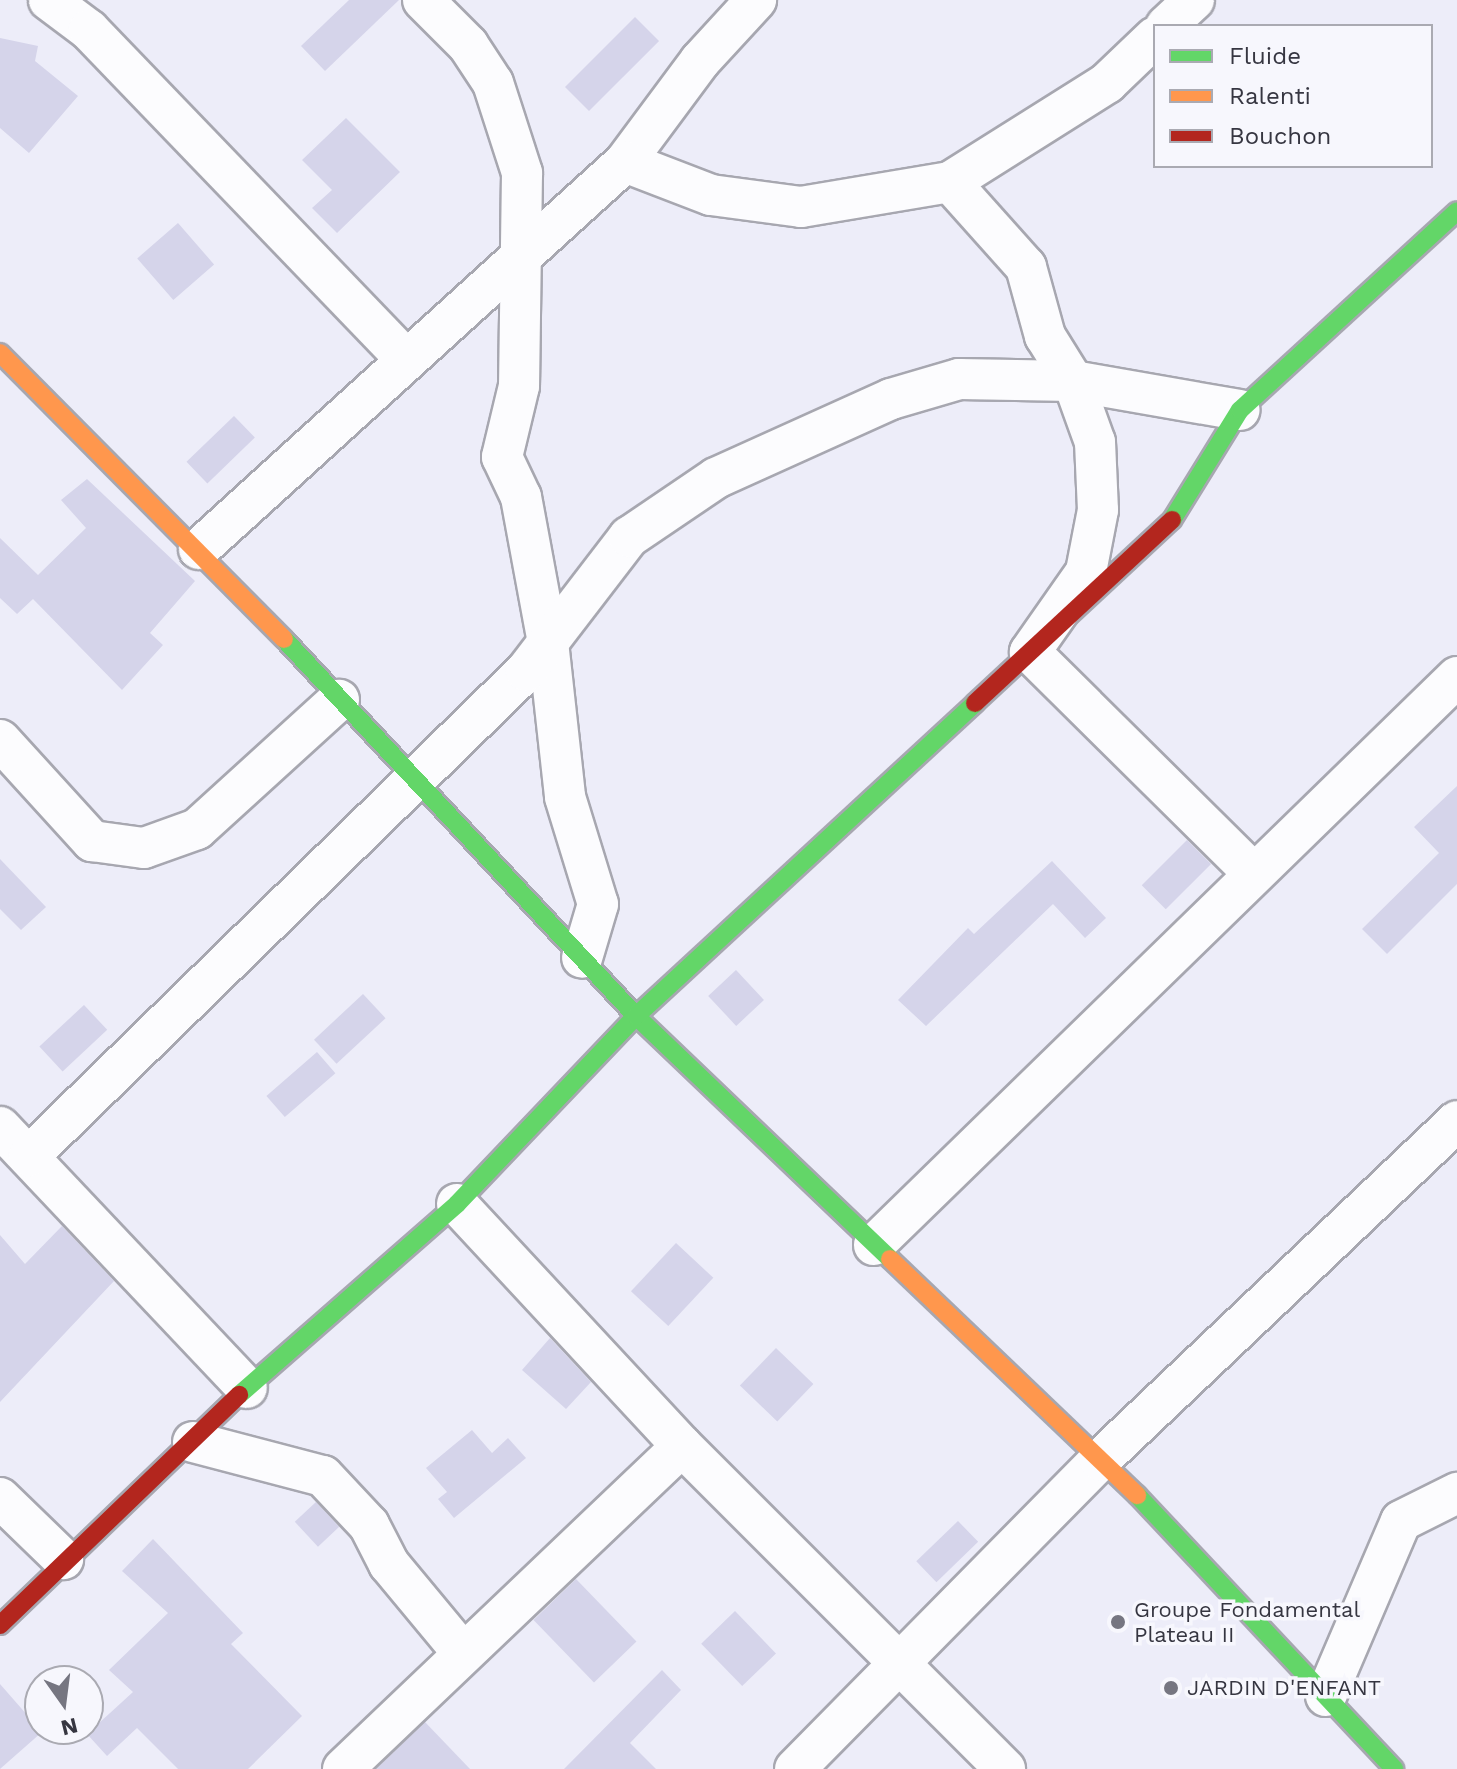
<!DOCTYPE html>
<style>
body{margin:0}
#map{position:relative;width:1457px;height:1769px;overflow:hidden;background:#ededf9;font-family:"Work Sans",sans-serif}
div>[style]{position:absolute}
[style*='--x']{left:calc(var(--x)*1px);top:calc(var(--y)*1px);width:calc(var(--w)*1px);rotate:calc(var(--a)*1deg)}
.building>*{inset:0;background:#d5d4ea;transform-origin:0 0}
.roads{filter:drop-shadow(2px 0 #a7a7b0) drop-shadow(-2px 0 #a7a7b0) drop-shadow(0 2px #a7a7b0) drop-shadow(0 -2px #a7a7b0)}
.street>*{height:40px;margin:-20px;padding:0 20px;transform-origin:20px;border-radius:20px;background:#fcfcfe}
.fast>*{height:18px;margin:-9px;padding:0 9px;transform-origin:9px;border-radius:9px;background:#63d668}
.slow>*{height:18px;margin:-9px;padding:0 9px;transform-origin:9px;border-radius:9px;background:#ff974d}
.jam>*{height:18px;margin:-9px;padding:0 9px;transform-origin:9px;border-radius:9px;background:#b3261e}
.dots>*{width:22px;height:22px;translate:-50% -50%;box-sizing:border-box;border:4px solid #f7f7fd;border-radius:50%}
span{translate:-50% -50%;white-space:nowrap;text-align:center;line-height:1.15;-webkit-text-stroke:7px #f7f7fd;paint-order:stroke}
.poi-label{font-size:22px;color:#363641}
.left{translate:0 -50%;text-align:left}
.legend{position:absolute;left:1153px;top:24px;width:280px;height:144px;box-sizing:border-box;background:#f7f7fd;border:2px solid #aaaab2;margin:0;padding:10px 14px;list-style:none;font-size:24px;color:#363641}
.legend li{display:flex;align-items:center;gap:16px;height:40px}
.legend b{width:40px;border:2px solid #aaaab2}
.north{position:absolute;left:24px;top:1665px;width:80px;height:80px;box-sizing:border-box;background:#f7f7fd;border:2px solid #aaaab2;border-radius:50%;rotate:166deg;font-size:22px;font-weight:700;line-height:32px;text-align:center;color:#363641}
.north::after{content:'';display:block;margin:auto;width:28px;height:36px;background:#767681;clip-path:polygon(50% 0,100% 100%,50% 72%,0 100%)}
</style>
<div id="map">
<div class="building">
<i style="clip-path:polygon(349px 0,399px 0,325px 71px,301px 46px)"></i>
<i style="left:635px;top:17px;width:34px;height:99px;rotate:45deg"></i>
<i style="clip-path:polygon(0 38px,38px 46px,35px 61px,78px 96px,29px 153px,0 128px)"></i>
<i style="clip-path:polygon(346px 118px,400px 172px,337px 233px,312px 208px,332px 190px,302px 160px)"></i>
<i style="left:178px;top:223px;width:55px;height:54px;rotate:49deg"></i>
<i style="left:234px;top:416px;width:30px;height:66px;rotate:46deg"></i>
<i style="clip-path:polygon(87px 479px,195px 581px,150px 633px,163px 645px,122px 690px,33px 599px,17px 614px,0 598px,0 538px,38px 575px,86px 528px,61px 500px)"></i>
<i style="clip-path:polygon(1457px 786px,1457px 884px,1387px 954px,1362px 929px,1439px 853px,1414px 827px)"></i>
<i style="left:1187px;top:840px;width:34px;height:64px;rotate:45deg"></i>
<i style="clip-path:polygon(0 859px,46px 907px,21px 930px,0 909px)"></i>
<i style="clip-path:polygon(1052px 861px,1106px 918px,1085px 938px,1053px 904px,926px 1026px,898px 1000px,968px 928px,974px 934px)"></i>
<i style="left:736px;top:970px;width:41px;height:38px;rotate:47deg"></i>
<i style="left:363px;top:994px;width:33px;height:67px;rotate:47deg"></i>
<i style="left:84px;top:1005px;width:34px;height:61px;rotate:47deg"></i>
<i style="left:317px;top:1052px;width:28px;height:67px;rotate:49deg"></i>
<i style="clip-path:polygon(62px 1226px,114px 1281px,0 1402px,0 1235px,25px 1264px)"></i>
<i style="left:676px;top:1243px;width:51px;height:66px;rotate:43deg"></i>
<i style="clip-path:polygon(550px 1338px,591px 1382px,566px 1409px,522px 1370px)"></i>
<i style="left:776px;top:1348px;width:52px;height:52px;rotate:44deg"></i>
<i style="clip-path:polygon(472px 1430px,492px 1453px,508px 1438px,526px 1458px,454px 1518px,438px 1499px,447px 1492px,426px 1468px)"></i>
<i style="left:316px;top:1502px;width:34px;height:29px;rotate:47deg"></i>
<i style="left:958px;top:1521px;width:29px;height:58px;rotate:46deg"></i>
<i style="clip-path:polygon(153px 1539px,243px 1633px,231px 1644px,302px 1716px,248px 1769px,178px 1769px,137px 1728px,107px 1756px,87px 1734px,133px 1692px,109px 1670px,168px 1613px,122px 1571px)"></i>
<i style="left:576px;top:1579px;width:87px;height:59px;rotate:46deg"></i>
<i style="left:735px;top:1611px;width:59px;height:47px;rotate:46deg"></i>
<i style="clip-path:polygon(662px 1670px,681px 1690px,630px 1743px,656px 1769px,564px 1769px)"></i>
<i style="clip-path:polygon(0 1684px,42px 1732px,0 1769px)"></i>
<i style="clip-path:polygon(425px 1722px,470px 1769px,376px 1769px)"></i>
</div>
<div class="roads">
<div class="street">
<i style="--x:49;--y:0;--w:50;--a:36.9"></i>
<i style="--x:89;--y:30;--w:458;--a:46.1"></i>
<i style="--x:423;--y:0;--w:64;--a:45"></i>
<i style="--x:468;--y:45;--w:45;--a:56.7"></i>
<i style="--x:493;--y:83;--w:95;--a:72.1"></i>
<i style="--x:522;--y:173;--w:213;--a:90.8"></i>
<i style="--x:519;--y:386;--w:73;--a:103.5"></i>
<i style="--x:502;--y:457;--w:44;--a:64.6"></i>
<i style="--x:521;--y:497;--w:147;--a:79.5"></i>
<i style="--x:548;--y:642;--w:156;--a:83.7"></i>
<i style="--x:565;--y:797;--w:112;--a:72.9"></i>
<i style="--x:598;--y:904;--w:56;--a:106.5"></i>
<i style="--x:1166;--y:26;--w:38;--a:-43"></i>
<i style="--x:625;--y:162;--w:126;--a:-53.4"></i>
<i style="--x:700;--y:61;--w:83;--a:-47.4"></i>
<i style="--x:950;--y:182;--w:114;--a:48.2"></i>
<i style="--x:1026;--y:267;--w:72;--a:74.6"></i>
<i style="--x:1045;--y:336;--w:53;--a:58.1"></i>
<i style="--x:1073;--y:381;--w:65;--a:70.2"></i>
<i style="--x:1095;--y:442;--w:68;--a:87.5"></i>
<i style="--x:1098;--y:510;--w:63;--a:101"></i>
<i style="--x:1086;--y:572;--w:98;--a:125"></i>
<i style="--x:1030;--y:652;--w:314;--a:44.7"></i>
<i style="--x:199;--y:549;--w:576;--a:-42.25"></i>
<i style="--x:625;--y:162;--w:92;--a:21"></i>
<i style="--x:711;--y:195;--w:91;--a:7.6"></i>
<i style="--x:801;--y:207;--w:151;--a:-9.5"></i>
<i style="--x:950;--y:182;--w:186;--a:-32.2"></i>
<i style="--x:1107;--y:83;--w:66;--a:-43.8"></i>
<i style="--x:0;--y:740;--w:137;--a:47.7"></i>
<i style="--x:92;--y:841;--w:52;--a:7.7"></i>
<i style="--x:144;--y:848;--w:56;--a:-19.7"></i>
<i style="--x:197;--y:829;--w:192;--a:-42.3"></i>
<i style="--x:0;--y:1127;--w:359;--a:46.6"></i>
<i style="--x:29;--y:1156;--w:694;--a:-44.3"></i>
<i style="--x:526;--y:671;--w:169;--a:-52.5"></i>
<i style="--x:629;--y:537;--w:105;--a:-34.1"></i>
<i style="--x:716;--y:478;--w:192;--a:-24.3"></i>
<i style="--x:891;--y:399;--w:71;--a:-16.4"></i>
<i style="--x:959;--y:379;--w:114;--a:1"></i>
<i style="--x:1073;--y:381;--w:169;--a:9.9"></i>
<i style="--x:457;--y:1204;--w:330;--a:47.1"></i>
<i style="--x:682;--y:1446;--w:457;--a:45"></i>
<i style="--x:874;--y:1245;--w:814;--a:-44.25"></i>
<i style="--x:193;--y:1442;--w:134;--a:14.7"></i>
<i style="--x:323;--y:1476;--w:67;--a:46.8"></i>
<i style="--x:369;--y:1525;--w:44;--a:62.9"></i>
<i style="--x:389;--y:1564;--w:114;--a:50.3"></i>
<i style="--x:0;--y:1498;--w:88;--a:44.1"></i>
<i style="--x:1326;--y:1696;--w:190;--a:-66.8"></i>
<i style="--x:1401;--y:1521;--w:63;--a:-26.6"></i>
<i style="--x:343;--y:1769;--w:468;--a:-43.6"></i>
<i style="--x:795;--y:1769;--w:434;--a:-45.4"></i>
<i style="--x:1100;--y:1460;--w:492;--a:-43.5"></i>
</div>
<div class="fast">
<i style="--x:1172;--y:520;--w:129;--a:-58.3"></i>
<i style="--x:1240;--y:410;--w:294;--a:-42.5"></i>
<i style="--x:284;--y:639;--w:516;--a:46.96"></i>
<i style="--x:636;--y:1016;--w:352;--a:43.7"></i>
<i style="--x:239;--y:1395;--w:290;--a:-41.2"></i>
<i style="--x:457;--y:1204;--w:260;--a:-46.4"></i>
<i style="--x:636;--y:1016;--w:461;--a:-42.7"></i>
<i style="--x:1137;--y:1495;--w:376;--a:46.8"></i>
</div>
<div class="slow">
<i style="--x:0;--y:353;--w:403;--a:45.2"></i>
<i style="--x:890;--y:1259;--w:342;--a:43.7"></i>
</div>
<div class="jam">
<i style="--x:975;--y:703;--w:269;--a:-42.9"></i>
<i style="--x:0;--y:1625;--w:332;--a:-43.9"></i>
</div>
</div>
<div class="dots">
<i style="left:1118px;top:1622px;background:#767681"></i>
<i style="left:1171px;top:1688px;background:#767681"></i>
</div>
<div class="poi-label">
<span class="left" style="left:1134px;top:1622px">Groupe Fondamental<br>Plateau II</span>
<span class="left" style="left:1187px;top:1688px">JARDIN D'ENFANT</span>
</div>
<ul class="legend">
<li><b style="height:10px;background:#63d668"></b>Fluide</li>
<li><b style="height:10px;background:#ff974d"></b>Ralenti</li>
<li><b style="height:10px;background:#b3261e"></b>Bouchon</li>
</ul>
<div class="north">N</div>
</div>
